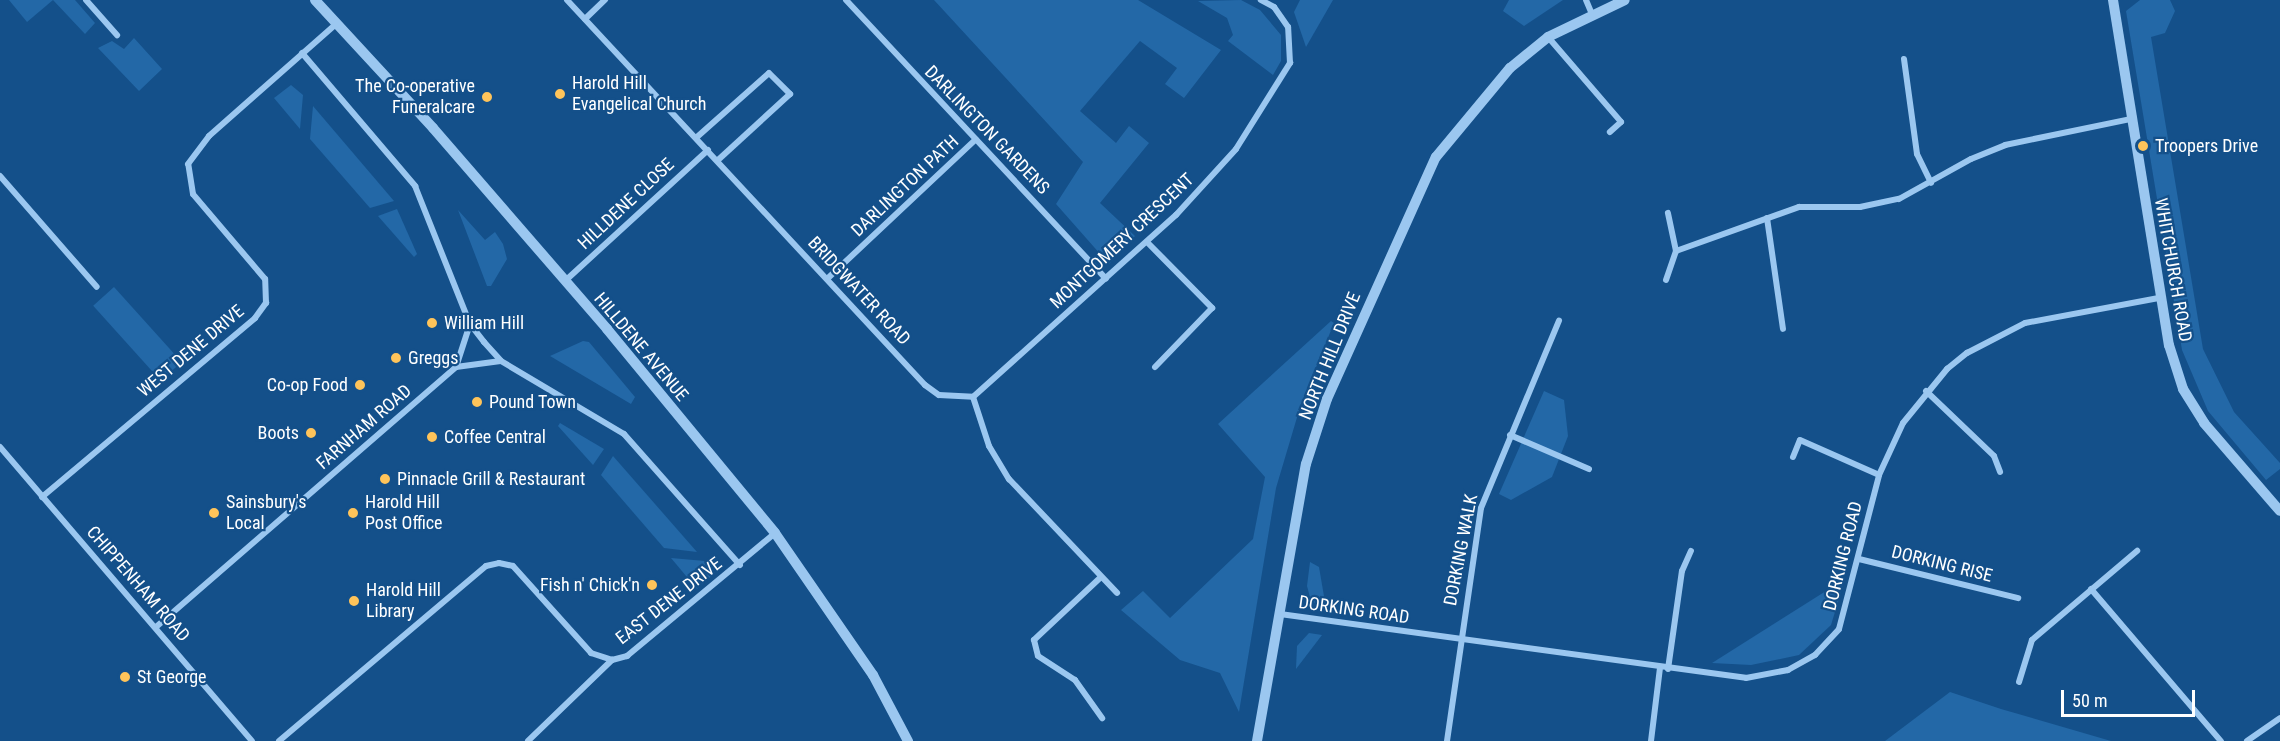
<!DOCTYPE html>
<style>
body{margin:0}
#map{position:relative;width:2280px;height:741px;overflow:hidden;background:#14508a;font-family:"Roboto Condensed",sans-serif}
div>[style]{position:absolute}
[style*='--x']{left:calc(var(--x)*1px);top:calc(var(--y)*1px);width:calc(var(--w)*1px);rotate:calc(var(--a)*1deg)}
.green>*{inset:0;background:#2368a7;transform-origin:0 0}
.minor>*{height:6px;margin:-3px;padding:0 3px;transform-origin:3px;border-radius:3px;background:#9bc7f0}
.tertiary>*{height:10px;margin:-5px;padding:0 5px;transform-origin:5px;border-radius:5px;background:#9bc7f0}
.dots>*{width:16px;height:16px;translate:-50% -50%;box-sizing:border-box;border:3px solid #14508a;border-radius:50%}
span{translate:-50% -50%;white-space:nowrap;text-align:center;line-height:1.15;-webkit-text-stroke:4.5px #14508a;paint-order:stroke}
.poi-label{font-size:18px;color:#fff}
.left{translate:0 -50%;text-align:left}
.right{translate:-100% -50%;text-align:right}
.street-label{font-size:18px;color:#fff}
.scale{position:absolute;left:2061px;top:690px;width:134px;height:27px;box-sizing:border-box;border:3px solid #fff;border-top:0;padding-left:8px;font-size:18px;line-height:21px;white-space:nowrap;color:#fff;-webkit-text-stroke:4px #14508a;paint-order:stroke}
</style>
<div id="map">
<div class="green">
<i style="clip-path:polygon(9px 0,53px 0,27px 22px)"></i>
<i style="clip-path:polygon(53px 0,75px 0,95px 23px,85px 34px)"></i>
<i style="clip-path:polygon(934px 0,1138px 0,1221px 50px,1184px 98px,1165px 84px,1177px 68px,1140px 41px,1080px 111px,1116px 143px,1129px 126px,1149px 143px,1100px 203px,1135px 236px,1109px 264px,1056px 204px,1083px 162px)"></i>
<i style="clip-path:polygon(1241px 0,1260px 10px,1281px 35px,1281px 61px,1273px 75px,1228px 41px,1233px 35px,1227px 18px,1198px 1px)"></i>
<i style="clip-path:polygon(1300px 0,1333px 0,1306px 47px,1294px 12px)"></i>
<i style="clip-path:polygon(1509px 0,1563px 0,1524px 26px,1503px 11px)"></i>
<i style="clip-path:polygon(2140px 0,2170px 0,2175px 11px,2165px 33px,2151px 37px,2203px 349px,2234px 412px,2280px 463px,2280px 469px,2266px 480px,2208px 411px,2182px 350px,2126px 11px)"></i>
<i style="clip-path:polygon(134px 38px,162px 69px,139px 91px,98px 48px,112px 41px,124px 49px)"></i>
<i style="clip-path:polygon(291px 85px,303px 95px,300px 129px,274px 98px)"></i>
<i style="clip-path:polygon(313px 106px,394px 201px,370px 208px,310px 139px)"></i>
<i style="clip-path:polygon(397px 209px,417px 254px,414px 257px,378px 216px)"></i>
<i style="clip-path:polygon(458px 210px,485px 240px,495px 232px,503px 244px,507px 259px,491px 286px,487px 286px)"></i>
<i style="left:114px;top:287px;width:101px;height:28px;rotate:48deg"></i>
<i style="clip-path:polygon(1331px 321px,1334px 323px,1301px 404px,1276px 488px,1239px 712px,1220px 673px,1180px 660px,1121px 610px,1143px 591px,1170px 618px,1253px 539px,1265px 477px,1218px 424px)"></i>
<i style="clip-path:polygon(583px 341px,589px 342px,635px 397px,631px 404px,550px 356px)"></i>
<i style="clip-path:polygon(1544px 391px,1564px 400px,1568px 436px,1552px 477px,1511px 500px,1499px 494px)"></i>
<i style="clip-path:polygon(560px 423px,604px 449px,593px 465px,558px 426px)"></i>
<i style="clip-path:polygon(613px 456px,697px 552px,664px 548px,601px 475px)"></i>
<i style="clip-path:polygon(671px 558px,705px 561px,715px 573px,697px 589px)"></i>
<i style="clip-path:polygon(1310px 562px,1319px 567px,1326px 608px,1311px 601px,1307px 586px)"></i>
<i style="clip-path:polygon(1845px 579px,1831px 625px,1799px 655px,1751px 665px,1712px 663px)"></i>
<i style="clip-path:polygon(1309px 633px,1322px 635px,1296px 669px,1297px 646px)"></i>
<i style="clip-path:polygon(1950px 692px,2001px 709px,2111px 741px,1885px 741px)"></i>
</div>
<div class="minor">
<i style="--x:86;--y:0;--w:47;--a:48.5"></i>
<i style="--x:567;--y:0;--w:526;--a:47.08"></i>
<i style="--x:925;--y:385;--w:17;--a:36"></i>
<i style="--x:939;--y:395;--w:34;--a:3"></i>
<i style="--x:973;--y:397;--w:52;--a:71.9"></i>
<i style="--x:989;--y:446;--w:39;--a:59"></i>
<i style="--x:1009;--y:479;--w:157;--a:46.5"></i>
<i style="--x:846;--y:0;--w:381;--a:47"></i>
<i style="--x:1586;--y:0;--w:15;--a:67"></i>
<i style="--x:585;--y:19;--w:28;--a:-44"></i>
<i style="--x:1548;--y:37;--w:112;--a:49.3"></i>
<i style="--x:1621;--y:122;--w:15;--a:138"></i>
<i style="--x:302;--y:53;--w:175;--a:49.6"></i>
<i style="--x:415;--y:186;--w:149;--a:68.3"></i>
<i style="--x:470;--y:324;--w:23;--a:52"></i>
<i style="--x:484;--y:342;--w:25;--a:48"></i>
<i style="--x:501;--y:361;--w:143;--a:30.7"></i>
<i style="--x:624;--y:434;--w:175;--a:48.5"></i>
<i style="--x:1904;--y:59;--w:96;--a:82.2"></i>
<i style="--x:1917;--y:154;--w:32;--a:64"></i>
<i style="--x:697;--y:137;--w:96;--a:-41.6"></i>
<i style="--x:769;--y:73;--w:30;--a:45"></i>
<i style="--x:790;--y:94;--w:98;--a:137.5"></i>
<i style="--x:0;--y:176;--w:147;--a:48.9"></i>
<i style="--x:1767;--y:218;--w:112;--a:81.8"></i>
<i style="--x:1147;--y:242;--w:93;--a:45.4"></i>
<i style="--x:1212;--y:308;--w:82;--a:134"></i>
<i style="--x:1676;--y:251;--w:131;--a:-19.7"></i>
<i style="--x:1799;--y:207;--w:61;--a:0"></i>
<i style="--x:1860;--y:207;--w:40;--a:-12"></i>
<i style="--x:1899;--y:199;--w:82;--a:-29.1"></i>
<i style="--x:1971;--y:159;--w:37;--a:-22"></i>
<i style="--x:2005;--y:145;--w:129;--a:-11.7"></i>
<i style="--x:827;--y:279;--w:204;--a:-43.2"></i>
<i style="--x:1666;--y:280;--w:31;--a:-71"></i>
<i style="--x:1676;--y:251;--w:39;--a:-102"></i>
<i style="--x:565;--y:281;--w:194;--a:-42.5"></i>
<i style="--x:456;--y:367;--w:45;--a:-72"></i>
<i style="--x:1926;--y:391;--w:94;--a:43.7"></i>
<i style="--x:1994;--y:456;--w:17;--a:69"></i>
<i style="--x:973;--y:397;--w:273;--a:-41.9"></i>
<i style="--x:1176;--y:215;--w:89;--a:-47.7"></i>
<i style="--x:1236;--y:149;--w:102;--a:-57.9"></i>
<i style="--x:1290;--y:63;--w:36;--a:-93"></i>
<i style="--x:1288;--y:27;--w:24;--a:-125"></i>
<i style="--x:1274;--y:7;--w:15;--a:-152"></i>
<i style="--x:1510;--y:435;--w:86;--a:23.3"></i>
<i style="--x:0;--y:447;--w:387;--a:49.4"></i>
<i style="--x:1793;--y:457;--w:18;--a:-68"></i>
<i style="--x:1800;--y:440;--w:86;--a:23.9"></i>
<i style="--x:42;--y:497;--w:278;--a:-40"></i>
<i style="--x:255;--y:318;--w:19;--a:-54"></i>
<i style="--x:266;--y:303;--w:24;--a:-92"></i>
<i style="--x:265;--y:279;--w:111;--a:-130.3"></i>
<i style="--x:193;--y:194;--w:30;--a:-99"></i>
<i style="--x:188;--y:164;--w:35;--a:-53"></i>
<i style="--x:209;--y:136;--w:169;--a:-41.4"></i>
<i style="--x:1859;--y:559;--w:164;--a:13.8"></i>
<i style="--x:1101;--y:577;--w:92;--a:136.8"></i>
<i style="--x:1034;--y:640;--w:16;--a:76"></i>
<i style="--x:1038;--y:656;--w:44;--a:33"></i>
<i style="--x:1075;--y:680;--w:47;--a:54.6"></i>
<i style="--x:2091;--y:589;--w:200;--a:49.5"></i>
<i style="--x:1280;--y:614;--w:470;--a:7.8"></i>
<i style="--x:1746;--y:678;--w:43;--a:-10.8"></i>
<i style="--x:1788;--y:670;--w:31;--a:-29"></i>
<i style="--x:1815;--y:655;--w:35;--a:-47"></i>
<i style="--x:1839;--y:629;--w:159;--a:-75.4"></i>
<i style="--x:1879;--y:475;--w:57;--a:-65.2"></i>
<i style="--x:1903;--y:423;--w:70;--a:-50.8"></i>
<i style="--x:1947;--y:369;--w:26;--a:-39"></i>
<i style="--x:1967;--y:353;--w:65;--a:-27.3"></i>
<i style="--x:2025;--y:323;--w:136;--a:-10.6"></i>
<i style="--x:156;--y:627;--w:397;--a:-40.9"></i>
<i style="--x:456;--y:367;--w:45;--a:-7.6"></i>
<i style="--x:1668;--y:669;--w:99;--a:-81.9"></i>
<i style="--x:1682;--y:571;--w:22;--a:-66"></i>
<i style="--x:2019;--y:682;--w:44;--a:-72.8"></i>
<i style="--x:2032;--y:640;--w:138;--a:-40.3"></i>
<i style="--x:279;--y:741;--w:271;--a:-40.2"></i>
<i style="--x:486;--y:566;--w:13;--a:-13"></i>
<i style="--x:499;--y:563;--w:14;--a:12"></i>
<i style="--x:513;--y:566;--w:117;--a:48.1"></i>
<i style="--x:591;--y:653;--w:22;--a:18"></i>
<i style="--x:612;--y:660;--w:16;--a:-15"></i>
<i style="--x:627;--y:656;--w:192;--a:-39.7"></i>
<i style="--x:528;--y:741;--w:117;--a:-44"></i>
<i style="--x:1447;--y:741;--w:235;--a:-81.7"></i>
<i style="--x:1481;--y:508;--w:203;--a:-67.4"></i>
<i style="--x:1651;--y:741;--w:74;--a:-83"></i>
<i style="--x:2247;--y:741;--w:40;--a:-34.9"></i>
</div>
<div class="tertiary">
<i style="--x:315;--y:0;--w:174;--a:47.3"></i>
<i style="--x:433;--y:128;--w:266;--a:49.1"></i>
<i style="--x:607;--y:329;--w:264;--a:50.5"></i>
<i style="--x:775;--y:533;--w:173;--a:55.4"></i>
<i style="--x:873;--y:675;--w:75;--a:62.1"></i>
<i style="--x:2113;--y:0;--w:350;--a:80.8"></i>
<i style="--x:2169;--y:345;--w:46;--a:72.3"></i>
<i style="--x:2183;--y:389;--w:40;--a:58"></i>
<i style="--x:2204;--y:423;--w:116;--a:49.2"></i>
<i style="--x:1257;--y:741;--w:281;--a:-80"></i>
<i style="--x:1306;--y:464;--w:68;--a:-72.1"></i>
<i style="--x:1327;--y:399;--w:265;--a:-65.8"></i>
<i style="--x:1436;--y:157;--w:116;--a:-50.3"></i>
<i style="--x:1510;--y:68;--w:49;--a:-39.2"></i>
<i style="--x:1548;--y:37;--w:85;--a:-25.7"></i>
</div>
<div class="dots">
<i style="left:560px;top:94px;background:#ffc45a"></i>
<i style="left:487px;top:97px;background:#ffc45a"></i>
<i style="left:2143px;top:146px;background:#ffc45a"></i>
<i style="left:432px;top:323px;background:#ffc45a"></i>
<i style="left:396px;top:358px;background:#ffc45a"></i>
<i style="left:360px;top:385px;background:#ffc45a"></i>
<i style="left:477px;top:402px;background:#ffc45a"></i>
<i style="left:311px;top:433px;background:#ffc45a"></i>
<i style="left:432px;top:437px;background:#ffc45a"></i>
<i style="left:385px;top:479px;background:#ffc45a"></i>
<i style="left:214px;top:513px;background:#ffc45a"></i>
<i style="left:353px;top:513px;background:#ffc45a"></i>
<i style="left:652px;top:585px;background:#ffc45a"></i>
<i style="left:354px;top:601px;background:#ffc45a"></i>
<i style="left:125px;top:677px;background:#ffc45a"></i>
</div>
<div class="poi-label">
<span class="left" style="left:572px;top:94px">Harold Hill<br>Evangelical Church</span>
<span class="right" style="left:475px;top:97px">The Co-operative<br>Funeralcare</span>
<span class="left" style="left:2155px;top:146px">Troopers Drive</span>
<span class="left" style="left:444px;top:323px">William Hill</span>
<span class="left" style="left:408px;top:358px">Greggs</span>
<span class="right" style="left:348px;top:385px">Co-op Food</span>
<span class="left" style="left:489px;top:402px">Pound Town</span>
<span class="right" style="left:299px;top:433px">Boots</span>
<span class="left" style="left:444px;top:437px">Coffee Central</span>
<span class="left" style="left:397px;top:479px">Pinnacle Grill &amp; Restaurant</span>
<span class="left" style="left:226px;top:513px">Sainsbury's<br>Local</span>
<span class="left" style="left:365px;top:513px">Harold Hill<br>Post Office</span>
<span class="right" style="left:640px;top:585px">Fish n' Chick'n</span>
<span class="left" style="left:366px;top:601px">Harold Hill<br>Library</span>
<span class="left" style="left:137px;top:677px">St George</span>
</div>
<div class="street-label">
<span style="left:987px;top:130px;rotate:46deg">DARLINGTON GARDENS</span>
<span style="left:905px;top:186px;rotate:-43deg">DARLINGTON PATH</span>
<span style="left:626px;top:204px;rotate:-43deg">HILLDENE CLOSE</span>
<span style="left:1122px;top:241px;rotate:-43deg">MONTGOMERY CRESCENT</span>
<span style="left:2173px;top:270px;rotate:80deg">WHITCHURCH ROAD</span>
<span style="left:859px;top:291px;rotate:47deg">BRIDGWATER ROAD</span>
<span style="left:641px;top:347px;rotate:50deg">HILLDENE AVENUE</span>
<span style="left:191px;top:351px;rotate:-40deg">WEST DENE DRIVE</span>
<span style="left:1330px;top:356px;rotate:-68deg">NORTH HILL DRIVE</span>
<span style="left:364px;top:427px;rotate:-41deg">FARNHAM ROAD</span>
<span style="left:1461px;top:550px;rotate:-79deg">DORKING WALK</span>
<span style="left:1843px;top:556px;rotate:-76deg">DORKING ROAD</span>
<span style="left:1942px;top:564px;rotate:14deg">DORKING RISE</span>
<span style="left:138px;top:584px;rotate:49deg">CHIPPENHAM ROAD</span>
<span style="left:669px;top:601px;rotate:-38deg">EAST DENE DRIVE</span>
<span style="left:1354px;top:610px;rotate:8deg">DORKING ROAD</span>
</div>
<div class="scale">50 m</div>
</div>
